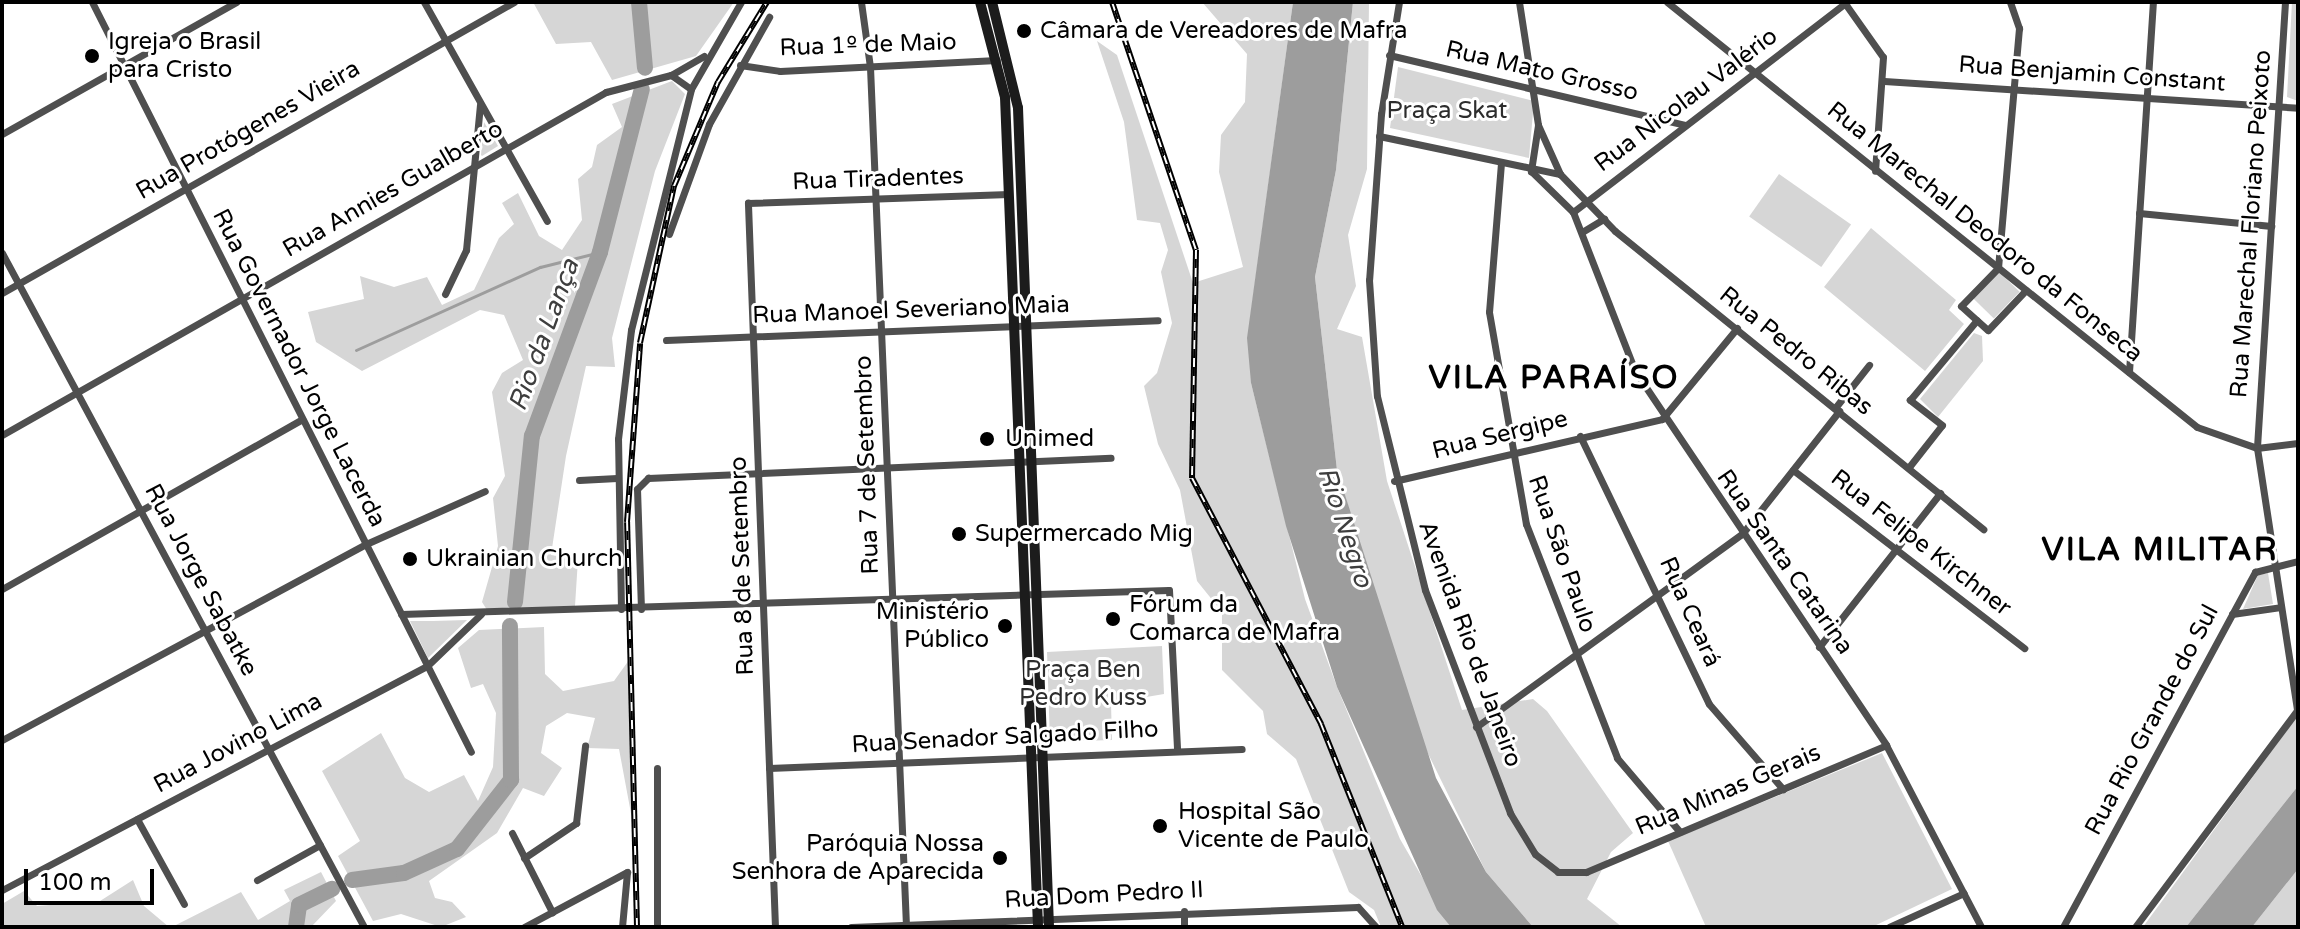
<!DOCTYPE html>
<meta charset="utf-8">
<style>
body{margin:0}
#map{position:relative;width:2300px;height:929px;overflow:hidden;background:#fff;font-family:"Varela Round",sans-serif}
div>[style]{position:absolute}
[style*='--x']{left:calc(var(--x)*1px);top:calc(var(--y)*1px);width:calc(var(--w)*1px);rotate:calc(var(--a)*1deg)}
.green>*{inset:0;background:#d6d6d6;transform-origin:0 0}
.water>*{inset:0;background:#9d9d9d}
.stream>*{height:3px;margin:-1.5px;padding:0 1.5px;transform-origin:1.5px;border-radius:1.5px;background:#9d9d9d}
.river>*{height:16px;margin:-8px;padding:0 8px;transform-origin:8px;border-radius:8px;background:#9d9d9d}
.minor>*{height:7px;margin:-3.5px;padding:0 3.5px;transform-origin:3.5px;border-radius:3.5px;background:#4f4f4f}
.secondary>*{height:10px;margin:-5px;padding:0 5px;transform-origin:5px;border-radius:5px;background:#1c1c1c}
.rail>*{height:6px;margin-top:-3px;transform-origin:0;background:repeating-linear-gradient(90deg,#fff 0 9px,#000 0 18px);box-sizing:border-box;border-block:2px solid #000}
.dots>*{width:22px;height:22px;translate:-50% -50%;box-sizing:border-box;border:4px solid #fff;border-radius:50%}
span{translate:-50% -50%;white-space:nowrap;text-align:center;line-height:1.15;-webkit-text-stroke:6px #fff;paint-order:stroke}
.poi-label{font-size:24px;color:#000}
.left{translate:0 -50%;text-align:left}
.right{translate:-100% -50%;text-align:right}
.street-label{font-size:24px;color:#000}
.park-label{font-size:24px;color:#2d2d2d}
.water-label{font-size:26px;color:#3e3e3e;font-style:italic}
.district-label{font-size:32px;color:#000;font-weight:700;letter-spacing:2px}
.frame{position:absolute;inset:0;border:4px solid #000;pointer-events:none}
.scale{position:absolute;left:24px;top:869px;width:130px;height:36px;box-sizing:border-box;border:4px solid #000;border-top:0;padding-left:10px;font-size:24px;line-height:28px;white-space:nowrap;color:#000;-webkit-text-stroke:6px #fff;paint-order:stroke}
</style>
<div id="map">
<div class="green">
<i style="clip-path:polygon(533px 2px,734px 2px,696px 56px,612px 80px,591px 42px,556px 44px)"></i>
<i style="clip-path:polygon(1202px 2px,1293px 2px,1250px 320px,1251px 383px,1305px 599px,1337px 687px,1400px 839px,1451px 927px,1381px 927px,1374px 910px,1349px 892px,1296px 759px,1267px 734px,1263px 711px,1222px 670px,1222px 612px,1197px 581px,1180px 490px,1158px 444px,1144px 386px,1157px 373px,1172px 323px,1161px 272px,1168px 250px,1160px 223px,1137px 220px,1124px 122px,1097px 41px,1117px 55px,1193px 283px,1243px 267px,1219px 172px,1221px 135px,1245px 102px,1247px 54px)"></i>
<i style="clip-path:polygon(1353px 2px,1369px 2px,1367px 169px,1348px 235px,1356px 286px,1337px 329px,1362px 337px,1387px 481px,1462px 710px,1533px 699px,1547px 711px,1633px 833px,1611px 852px,1587px 899px,1622px 927px,1533px 927px,1486px 872px,1417px 731px,1337px 470px,1315px 277px,1336px 170px)"></i>
<i style="clip-path:polygon(2292px 2px,2298px 2px,2298px 101px,2287px 97px)"></i>
<i style="clip-path:polygon(1398px 67px,1534px 101px,1529px 158px,1390px 128px)"></i>
<i style="clip-path:polygon(672px 81px,685px 94px,655px 171px,612px 338px,615px 367px,586px 366px,566px 456px,551px 555px,578px 559px,575px 606px,487px 610px,482px 602px,498px 546px,493px 498px,505px 476px,492px 392px,502px 373px,523px 360px,504px 315px,480px 310px,362px 371px,316px 342px,308px 312px,364px 299px,360px 276px,394px 287px,427px 277px,442px 305px,474px 290px,499px 238px,514px 224px,502px 203px,518px 193px,539px 236px,562px 250px,582px 220px,578px 179px,592px 167px,597px 145px,622px 127px,612px 104px)"></i>
<i style="clip-path:polygon(484px 122px,498px 146px,482px 156px,481px 155px)"></i>
<i style="left:1779px;top:174px;width:88px;height:52px;rotate:35deg"></i>
<i style="clip-path:polygon(1871px 228px,1956px 300px,1949px 310px,1964px 324px,1925px 371px,1824px 287px)"></i>
<i style="left:1998px;top:271px;width:30px;height:37px;rotate:44deg"></i>
<i style="clip-path:polygon(1974px 333px,1982px 336px,1983px 361px,1938px 417px,1920px 399px)"></i>
<i style="clip-path:polygon(2268px 573px,2273px 604px,2243px 609px,2258px 575px)"></i>
<i style="clip-path:polygon(467px 620px,428px 658px,410px 621px,433px 621px)"></i>
<i style="clip-path:polygon(544px 627px,545px 674px,563px 691px,614px 681px,629px 660px,635px 835px,619px 749px,587px 748px,595px 718px,567px 713px,546px 726px,541px 753px,562px 768px,544px 796px,523px 788px,497px 833px,429px 881px,435px 898px,452px 902px,466px 917px,441px 927px,401px 914px,373px 921px,338px 856px,360px 841px,322px 771px,381px 733px,405px 778px,429px 792px,464px 775px,478px 801px,493px 767px,496px 713px,483px 684px,471px 688px,458px 648px,479px 630px)"></i>
<i style="clip-path:polygon(1162px 646px,1164px 694px,1111px 703px,1112px 740px,1050px 742px,1047px 652px)"></i>
<i style="clip-path:polygon(2298px 715px,2298px 786px,2186px 927px,2143px 927px)"></i>
<i style="clip-path:polygon(1882px 753px,1952px 889px,1872px 927px,1706px 927px,1668px 841px)"></i>
<i style="clip-path:polygon(2298px 869px,2298px 927px,2252px 927px)"></i>
<i style="clip-path:polygon(321px 872px,336px 901px,311px 927px,172px 927px,241px 892px,258px 920px,290px 901px,284px 890px)"></i>
<i style="clip-path:polygon(133px 880px,144px 906px,169px 927px,2px 927px,2px 904px,24px 891px,37px 906px,100px 901px)"></i>
</div>
<div class="water">
<i style="clip-path:polygon(1293px 2px,1353px 2px,1336px 170px,1315px 277px,1337px 470px,1436px 778px,1486px 872px,1533px 927px,1451px 927px,1437px 910px,1337px 687px,1286px 526px,1251px 383px,1247px 338px)"></i>
<i style="clip-path:polygon(2298px 786px,2298px 869px,2252px 927px,2186px 927px)"></i>
</div>
<div class="stream">
<i style="--x:356;--y:350;--w:202;--a:-24.3"></i>
<i style="--x:540;--y:267;--w:62;--a:-14"></i>
</div>
<div class="river">
<i style="--x:639;--y:2;--w:66;--a:84.8"></i>
<i style="--x:515;--y:602;--w:167;--a:-84.2"></i>
<i style="--x:532;--y:436;--w:196;--a:-69.7"></i>
<i style="--x:600;--y:252;--w:168;--a:-75.6"></i>
<i style="--x:352;--y:880;--w:52;--a:-7.7"></i>
<i style="--x:404;--y:873;--w:58;--a:-24.4"></i>
<i style="--x:457;--y:849;--w:88;--a:-52"></i>
<i style="--x:511;--y:780;--w:154;--a:-90.4"></i>
<i style="--x:296;--y:927;--w:22;--a:-82"></i>
<i style="--x:299;--y:905;--w:37;--a:-26"></i>
</div>
<div class="minor">
<i style="--x:92;--y:2;--w:840;--a:63.19"></i>
<i style="--x:424;--y:2;--w:251;--a:60.7"></i>
<i style="--x:861;--y:2;--w:66;--a:82.1"></i>
<i style="--x:870;--y:67;--w:861;--a:87.6"></i>
<i style="--x:1399;--y:2;--w:113;--a:99.1"></i>
<i style="--x:1381;--y:114;--w:166;--a:94.1"></i>
<i style="--x:1369;--y:280;--w:116;--a:86.1"></i>
<i style="--x:1377;--y:396;--w:200;--a:76.1"></i>
<i style="--x:1425;--y:590;--w:239;--a:69.1"></i>
<i style="--x:1510;--y:813;--w:48;--a:58.6"></i>
<i style="--x:1535;--y:854;--w:29;--a:38"></i>
<i style="--x:1558;--y:872;--w:28;--a:0"></i>
<i style="--x:1586;--y:872;--w:326;--a:-22.9"></i>
<i style="--x:1519;--y:2;--w:124;--a:81.2"></i>
<i style="--x:1538;--y:125;--w:54;--a:65.8"></i>
<i style="--x:1560;--y:174;--w:79;--a:46"></i>
<i style="--x:1615;--y:231;--w:474;--a:39"></i>
<i style="--x:1667;--y:2;--w:679;--a:38.73"></i>
<i style="--x:2197;--y:427;--w:64;--a:19.3"></i>
<i style="--x:2257;--y:448;--w:41;--a:-7"></i>
<i style="--x:1844;--y:2;--w:67;--a:54.7"></i>
<i style="--x:1883;--y:57;--w:114;--a:94"></i>
<i style="--x:2010;--y:2;--w:28;--a:71"></i>
<i style="--x:2019;--y:28;--w:241;--a:95"></i>
<i style="--x:1998;--y:268;--w:53;--a:134.2"></i>
<i style="--x:1961;--y:306;--w:36;--a:42"></i>
<i style="--x:1988;--y:330;--w:55;--a:-46.5"></i>
<i style="--x:2285;--y:2;--w:447;--a:93.6"></i>
<i style="--x:2257;--y:448;--w:265;--a:81.3"></i>
<i style="--x:1389;--y:55;--w:304;--a:13.3"></i>
<i style="--x:740;--y:65;--w:40;--a:8.5"></i>
<i style="--x:780;--y:71;--w:217;--a:-2.9"></i>
<i style="--x:671;--y:75;--w:24;--a:35"></i>
<i style="--x:1884;--y:81;--w:415;--a:3.7"></i>
<i style="--x:1538;--y:125;--w:47;--a:98.7"></i>
<i style="--x:1531;--y:171;--w:59;--a:44.3"></i>
<i style="--x:1573;--y:212;--w:171;--a:68.7"></i>
<i style="--x:1635;--y:371;--w:450;--a:56.1"></i>
<i style="--x:1886;--y:745;--w:205;--a:62.4"></i>
<i style="--x:2;--y:134;--w:269;--a:-29.4"></i>
<i style="--x:1379;--y:136;--w:185;--a:11.9"></i>
<i style="--x:1501;--y:163;--w:149;--a:94.6"></i>
<i style="--x:1489;--y:312;--w:215;--a:80.1"></i>
<i style="--x:1526;--y:524;--w:251;--a:68.7"></i>
<i style="--x:1617;--y:758;--w:97;--a:49.6"></i>
<i style="--x:1573;--y:212;--w:345;--a:-37.5"></i>
<i style="--x:2139;--y:213;--w:133;--a:5.6"></i>
<i style="--x:1582;--y:232;--w:26;--a:-31"></i>
<i style="--x:669;--y:234;--w:117;--a:-70"></i>
<i style="--x:709;--y:124;--w:123;--a:-60.7"></i>
<i style="--x:2;--y:253;--w:765;--a:61.76"></i>
<i style="--x:2;--y:293;--w:589;--a:-29.61"></i>
<i style="--x:445;--y:294;--w:49;--a:-64.5"></i>
<i style="--x:466;--y:250;--w:146;--a:-84.5"></i>
<i style="--x:666;--y:340;--w:492;--a:-2.3"></i>
<i style="--x:2129;--y:372;--w:371;--a:-86.3"></i>
<i style="--x:1835;--y:408;--w:55;--a:-51.7"></i>
<i style="--x:2;--y:435;--w:695;--a:-29.59"></i>
<i style="--x:606;--y:92;--w:67;--a:-14.7"></i>
<i style="--x:671;--y:75;--w:38;--a:-30"></i>
<i style="--x:1580;--y:436;--w:297;--a:64.3"></i>
<i style="--x:1709;--y:704;--w:113;--a:49"></i>
<i style="--x:1909;--y:467;--w:53;--a:-51.8"></i>
<i style="--x:1942;--y:425;--w:41;--a:-142"></i>
<i style="--x:1910;--y:400;--w:104;--a:-50.1"></i>
<i style="--x:1793;--y:470;--w:292;--a:37.6"></i>
<i style="--x:579;--y:480;--w:38;--a:-3"></i>
<i style="--x:1394;--y:481;--w:275;--a:-13"></i>
<i style="--x:1662;--y:419;--w:118;--a:-50.5"></i>
<i style="--x:2;--y:589;--w:345;--a:-29.5"></i>
<i style="--x:621;--y:609;--w:170;--a:-91"></i>
<i style="--x:618;--y:439;--w:110;--a:-83.2"></i>
<i style="--x:631;--y:330;--w:248;--a:-76"></i>
<i style="--x:691;--y:89;--w:100;--a:-60.1"></i>
<i style="--x:641;--y:609;--w:120;--a:-91.9"></i>
<i style="--x:637;--y:489;--w:16;--a:-45"></i>
<i style="--x:648;--y:478;--w:463;--a:-2.5"></i>
<i style="--x:401;--y:614;--w:768;--a:-1.79"></i>
<i style="--x:1169;--y:590;--w:160;--a:87.1"></i>
<i style="--x:2232;--y:614;--w:49;--a:-8.1"></i>
<i style="--x:1819;--y:647;--w:196;--a:-51.8"></i>
<i style="--x:1476;--y:727;--w:329;--a:-36"></i>
<i style="--x:1742;--y:534;--w:157;--a:-51.7"></i>
<i style="--x:2;--y:740;--w:413;--a:-28.3"></i>
<i style="--x:366;--y:544;--w:130;--a:-24"></i>
<i style="--x:657;--y:768;--w:159;--a:90"></i>
<i style="--x:769;--y:768;--w:473;--a:-2.3"></i>
<i style="--x:137;--y:819;--w:97;--a:61.1"></i>
<i style="--x:512;--y:833;--w:89;--a:63.1"></i>
<i style="--x:524;--y:858;--w:63;--a:-33.9"></i>
<i style="--x:576;--y:823;--w:78;--a:-83.3"></i>
<i style="--x:257;--y:880;--w:72;--a:-29.1"></i>
<i style="--x:2;--y:890;--w:480;--a:-27.8"></i>
<i style="--x:427;--y:666;--w:75;--a:-43.9"></i>
<i style="--x:1184;--y:911;--w:16;--a:90"></i>
<i style="--x:524;--y:927;--w:117;--a:-28.1"></i>
<i style="--x:622;--y:927;--w:55;--a:-84.8"></i>
<i style="--x:775;--y:927;--w:725;--a:-92.14"></i>
<i style="--x:748;--y:203;--w:261;--a:-2"></i>
<i style="--x:851;--y:927;--w:507;--a:-2.26"></i>
<i style="--x:1358;--y:907;--w:27;--a:48"></i>
<i style="--x:1889;--y:927;--w:82;--a:-24.4"></i>
<i style="--x:2063;--y:927;--w:404;--a:-61.6"></i>
<i style="--x:2255;--y:572;--w:44;--a:-14.3"></i>
<i style="--x:2135;--y:927;--w:272;--a:-53.2"></i>
</div>
<div class="secondary">
<i style="--x:980;--y:2;--w:98;--a:75.3"></i>
<i style="--x:1005;--y:97;--w:831;--a:87.72"></i>
<i style="--x:992;--y:2;--w:109;--a:76.2"></i>
<i style="--x:1018;--y:108;--w:820;--a:87.83"></i>
</div>
<div class="rail">
<i style="--x:1112;--y:2;--w:262;--a:71.3"></i>
<i style="--x:1196;--y:250;--w:228;--a:91"></i>
<i style="--x:1192;--y:478;--w:278;--a:62.3"></i>
<i style="--x:1321;--y:724;--w:219;--a:68.2"></i>
<i style="--x:637;--y:927;--w:405;--a:-91.4"></i>
<i style="--x:627;--y:522;--w:179;--a:-85.8"></i>
<i style="--x:640;--y:343;--w:161;--a:-77.8"></i>
<i style="--x:674;--y:186;--w:113;--a:-67.1"></i>
<i style="--x:718;--y:82;--w:94;--a:-58.5"></i>
</div>
<div class="dots">
<i style="left:1024px;top:31px;background:#000"></i>
<i style="left:92px;top:56px;background:#000"></i>
<i style="left:987px;top:439px;background:#000"></i>
<i style="left:959px;top:534px;background:#000"></i>
<i style="left:410px;top:559px;background:#000"></i>
<i style="left:1113px;top:619px;background:#000"></i>
<i style="left:1005px;top:626px;background:#000"></i>
<i style="left:1160px;top:826px;background:#000"></i>
<i style="left:1000px;top:858px;background:#000"></i>
</div>
<div class="poi-label">
<span class="left" style="left:1040px;top:31px">Câmara de Vereadores de Mafra</span>
<span class="left" style="left:108px;top:56px">Igreja o Brasil<br>para Cristo</span>
<span class="left" style="left:1005px;top:439px">Unimed</span>
<span class="left" style="left:975px;top:534px">Supermercado Mig</span>
<span class="left" style="left:426px;top:559px">Ukrainian Church</span>
<span class="left" style="left:1129px;top:619px">Fórum da<br>Comarca de Mafra</span>
<span class="right" style="left:989px;top:626px">Ministério<br>Público</span>
<span class="left" style="left:1178px;top:826px">Hospital São<br>Vicente de Paulo</span>
<span class="right" style="left:984px;top:858px">Paróquia Nossa<br>Senhora de Aparecida</span>
</div>
<div class="street-label">
<span style="left:868px;top:45px;rotate:-2deg">Rua 1º de Maio</span>
<span style="left:1542px;top:71px;rotate:13deg">Rua Mato Grosso</span>
<span style="left:2092px;top:74px;rotate:4deg">Rua Benjamin Constant</span>
<span style="left:1686px;top:100px;rotate:-37deg">Rua Nicolau Valério</span>
<span style="left:248px;top:130px;rotate:-30deg">Rua Protógenes Vieira</span>
<span style="left:878px;top:179px;rotate:-2deg">Rua Tiradentes</span>
<span style="left:393px;top:189px;rotate:-30deg">Rua Annies Gualberto</span>
<span style="left:2251px;top:224px;rotate:-86deg">Rua Marechal Floriano Peixoto</span>
<span style="left:1985px;top:232px;rotate:39deg">Rua Marechal Deodoro da Fonseca</span>
<span style="left:911px;top:310px;rotate:-2deg">Rua Manoel Severiano Maia</span>
<span style="left:1796px;top:351px;rotate:39deg">Rua Pedro Ribas</span>
<span style="left:299px;top:368px;rotate:63deg">Rua Governador Jorge Lacerda</span>
<span style="left:1500px;top:435px;rotate:-14deg">Rua Sergipe</span>
<span style="left:867px;top:465px;rotate:-92deg">Rua 7 de Setembro</span>
<span style="left:1921px;top:543px;rotate:38deg">Rua Felipe Kirchner</span>
<span style="left:1562px;top:554px;rotate:71deg">Rua São Paulo</span>
<span style="left:1785px;top:562px;rotate:55deg">Rua Santa Catarina</span>
<span style="left:742px;top:566px;rotate:-92deg">Rua 8 de Setembro</span>
<span style="left:201px;top:580px;rotate:62deg">Rua Jorge Sabatke</span>
<span style="left:1690px;top:612px;rotate:66deg">Rua Ceará</span>
<span style="left:1470px;top:644px;rotate:70deg">Avenida Rio de Janeiro</span>
<span style="left:2152px;top:720px;rotate:-62deg">Rua Rio Grande do Sul</span>
<span style="left:1005px;top:737px;rotate:-3deg">Rua Senador Salgado Filho</span>
<span style="left:238px;top:743px;rotate:-28deg">Rua Jovino Lima</span>
<span style="left:1728px;top:790px;rotate:-23deg">Rua Minas Gerais</span>
<span style="left:1104px;top:895px;rotate:-3deg">Rua Dom Pedro II</span>
</div>
<div class="park-label">
<span style="left:1447px;top:111px">Praça Skat</span>
<span style="left:1083px;top:684px">Praça Ben<br>Pedro Kuss</span>
</div>
<div class="water-label">
<span style="left:544px;top:335px;rotate:-70deg">Rio da Lança</span>
<span style="left:1345px;top:527px;rotate:72deg">Rio Negro</span>
</div>
<div class="district-label">
<span style="left:1554px;top:378px">VILA PARAÍSO</span>
<span style="left:2160px;top:550px">VILA MILITAR</span>
</div>
<div class="frame"></div>
<div class="scale">100 m</div>
</div>
